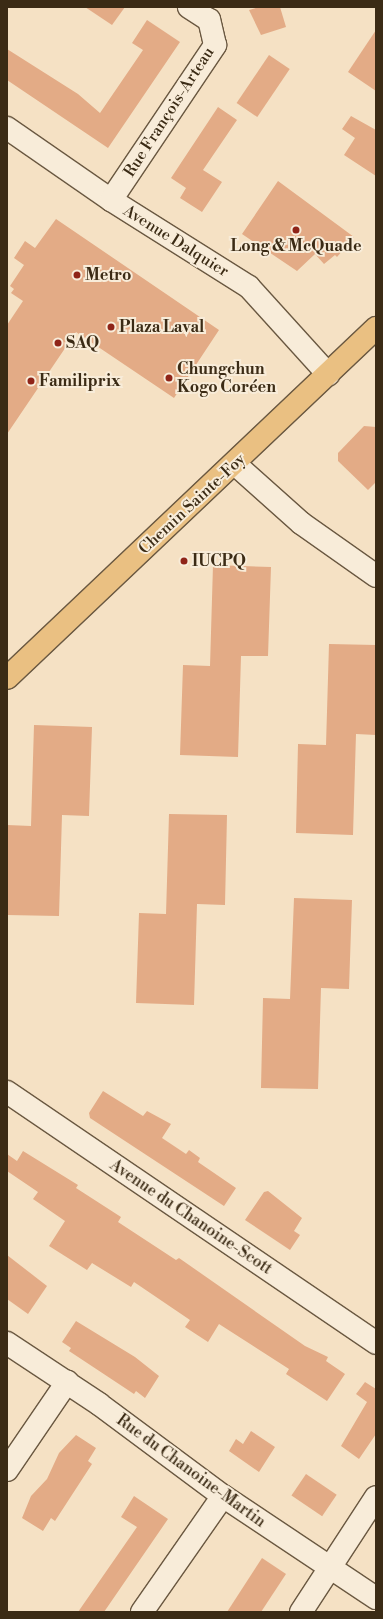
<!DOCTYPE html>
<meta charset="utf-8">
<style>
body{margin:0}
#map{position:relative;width:383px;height:1619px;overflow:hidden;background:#f5e1c4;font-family:"Libre Bodoni",serif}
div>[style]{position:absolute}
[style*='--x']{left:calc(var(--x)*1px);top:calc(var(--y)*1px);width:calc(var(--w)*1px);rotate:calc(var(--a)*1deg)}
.building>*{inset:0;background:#e3ab86;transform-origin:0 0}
.roads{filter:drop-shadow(1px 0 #6a5841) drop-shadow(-1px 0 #6a5841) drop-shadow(0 1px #6a5841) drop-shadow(0 -1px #6a5841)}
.minor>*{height:22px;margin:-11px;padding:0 11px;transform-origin:11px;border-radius:11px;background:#f8ecd9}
.major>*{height:22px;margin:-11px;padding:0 11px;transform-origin:11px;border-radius:11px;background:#eac082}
.dots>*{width:11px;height:11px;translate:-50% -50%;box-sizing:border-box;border:2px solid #f8ecd9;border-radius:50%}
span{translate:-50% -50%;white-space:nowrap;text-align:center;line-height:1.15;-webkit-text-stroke:4px #f8ecd9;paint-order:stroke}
.street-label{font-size:16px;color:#3b2b15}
.poi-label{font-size:16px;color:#3b2b15;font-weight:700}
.left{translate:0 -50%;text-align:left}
.frame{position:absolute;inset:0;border:8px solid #3b2b15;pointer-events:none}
</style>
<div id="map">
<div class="building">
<i style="clip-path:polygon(85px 7px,125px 7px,112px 25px)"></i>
<i style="clip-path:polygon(259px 7px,280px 7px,286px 27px,261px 35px,249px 10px)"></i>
<i style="clip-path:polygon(147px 20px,180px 42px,108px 148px,7px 80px,7px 49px,78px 94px,100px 113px,143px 50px,132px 43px)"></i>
<i style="clip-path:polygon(376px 30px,376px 91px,348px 72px)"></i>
<i style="left:269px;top:55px;width:25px;height:58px;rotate:34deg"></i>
<i style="clip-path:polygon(218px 107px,237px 120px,203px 170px,222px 182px,202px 212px,180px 198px,186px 188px,171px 178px)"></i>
<i style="clip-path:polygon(351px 116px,376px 130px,376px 176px,344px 155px,355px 138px,342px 129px)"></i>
<i style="clip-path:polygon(278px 181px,354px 237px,337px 257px,335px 255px,324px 264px,315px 254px,297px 271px,242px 234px)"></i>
<i style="clip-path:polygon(56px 219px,219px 330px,174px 398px,76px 332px,7px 434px,7px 325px,23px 301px,11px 293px,14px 289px,10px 286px,24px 265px,14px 258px,25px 241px,35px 248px)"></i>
<i style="clip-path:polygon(364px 426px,376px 427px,376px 482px,368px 490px,338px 461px,338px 453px)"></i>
<i style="clip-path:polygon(213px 565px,271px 567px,268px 656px,241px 656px,238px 757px,180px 755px,183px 665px,210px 666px)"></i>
<i style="clip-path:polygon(329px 644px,376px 645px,376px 735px,356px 734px,353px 835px,296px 833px,298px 744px,326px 745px)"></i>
<i style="clip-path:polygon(34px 725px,92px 727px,89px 816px,62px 815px,59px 916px,7px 915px,7px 825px,31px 826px)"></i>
<i style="clip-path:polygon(169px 814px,227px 815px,225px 905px,197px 904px,194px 1005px,136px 1003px,139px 913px,166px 914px)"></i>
<i style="clip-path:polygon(294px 898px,352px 900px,349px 989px,321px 988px,318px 1089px,261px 1088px,263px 998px,290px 999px)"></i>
<i style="clip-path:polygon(103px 1091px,143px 1116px,147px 1111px,171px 1124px,162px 1138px,186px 1154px,189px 1150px,200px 1158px,198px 1162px,236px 1188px,224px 1206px,90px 1118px,89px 1113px)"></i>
<i style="clip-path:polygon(23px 1151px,78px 1185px,76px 1188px,121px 1217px,118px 1222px,176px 1260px,179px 1258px,305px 1346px,328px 1357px,326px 1361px,345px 1374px,327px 1401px,286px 1374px,289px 1369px,219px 1324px,208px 1342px,185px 1327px,190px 1320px,134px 1282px,131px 1287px,92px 1263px,87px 1270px,49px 1246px,65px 1221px,33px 1199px,38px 1192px,7px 1171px,7px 1154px,17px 1161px)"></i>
<i style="clip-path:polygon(268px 1191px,302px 1218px,294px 1231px,300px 1235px,290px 1250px,245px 1220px,264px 1192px)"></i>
<i style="clip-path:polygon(7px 1255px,47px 1286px,28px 1314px,7px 1299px)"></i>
<i style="clip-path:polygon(76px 1321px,135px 1357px,159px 1376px,145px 1398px,136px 1391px,134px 1394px,69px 1351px,71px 1348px,62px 1342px)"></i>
<i style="clip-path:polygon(365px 1382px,376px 1389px,376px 1434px,359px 1459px,341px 1446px,367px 1402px,356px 1394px)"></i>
<i style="clip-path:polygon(251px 1431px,275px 1447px,259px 1472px,229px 1451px,236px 1439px,243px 1444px)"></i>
<i style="clip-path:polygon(76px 1435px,96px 1448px,88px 1461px,92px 1464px,55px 1521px,51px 1518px,43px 1531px,22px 1518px,31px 1496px,47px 1479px,59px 1453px)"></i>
<i style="left:306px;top:1474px;width:37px;height:26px;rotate:34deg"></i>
<i style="clip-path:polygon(134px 1496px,168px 1519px,104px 1612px,78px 1612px,137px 1527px,121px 1517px)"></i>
<i style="clip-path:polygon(262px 1558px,286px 1574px,261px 1612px,227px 1612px)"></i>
</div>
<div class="roads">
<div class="minor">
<i style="--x:7;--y:128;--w:126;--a:34.7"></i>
<i style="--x:111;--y:200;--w:163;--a:32.2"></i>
<i style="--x:249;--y:287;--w:118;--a:47.8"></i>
<i style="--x:111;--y:200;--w:187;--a:-56.1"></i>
<i style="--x:215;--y:45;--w:26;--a:-103"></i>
<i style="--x:209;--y:20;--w:24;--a:-147"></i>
<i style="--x:235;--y:464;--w:89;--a:41.8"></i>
<i style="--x:301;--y:523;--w:92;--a:35.2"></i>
<i style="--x:7;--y:1092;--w:446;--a:34.2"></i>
<i style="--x:7;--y:1343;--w:110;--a:33.5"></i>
<i style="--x:99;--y:1404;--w:154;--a:36.6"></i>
<i style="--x:223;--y:1496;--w:184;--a:33.7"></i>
<i style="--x:7;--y:1470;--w:107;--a:-55.7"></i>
<i style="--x:142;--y:1612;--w:141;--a:-55.1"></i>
<i style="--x:301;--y:1612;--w:137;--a:-56.9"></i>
</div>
<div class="major">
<i style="--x:7;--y:678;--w:509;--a:-43.49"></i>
</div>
</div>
<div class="dots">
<i style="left:296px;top:230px;background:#8f2418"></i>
<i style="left:77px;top:275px;background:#8f2418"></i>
<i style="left:111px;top:327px;background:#8f2418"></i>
<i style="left:58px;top:343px;background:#8f2418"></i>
<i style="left:169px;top:378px;background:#8f2418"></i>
<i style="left:31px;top:381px;background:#8f2418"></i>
<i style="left:184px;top:561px;background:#8f2418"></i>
</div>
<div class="street-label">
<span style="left:169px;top:112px;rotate:-57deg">Rue François-Arteau</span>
<span style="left:176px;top:241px;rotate:32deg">Avenue Dalquier</span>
<span style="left:192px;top:504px;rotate:-43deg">Chemin Sainte-Foy</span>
<span style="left:191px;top:1217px;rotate:34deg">Avenue du Chanoine-Scott</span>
<span style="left:191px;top:1471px;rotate:36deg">Rue du Chanoine-Martin</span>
</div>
<div class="poi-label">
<span style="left:296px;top:246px">Long &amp; McQuade</span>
<span class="left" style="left:85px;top:275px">Metro</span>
<span class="left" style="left:119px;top:327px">Plaza Laval</span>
<span class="left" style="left:66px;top:343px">SAQ</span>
<span class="left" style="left:177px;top:378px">Chungchun<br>Kogo Coréen</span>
<span class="left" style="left:39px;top:381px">Familiprix</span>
<span class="left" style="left:192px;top:561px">IUCPQ</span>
</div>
<div class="frame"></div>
</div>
